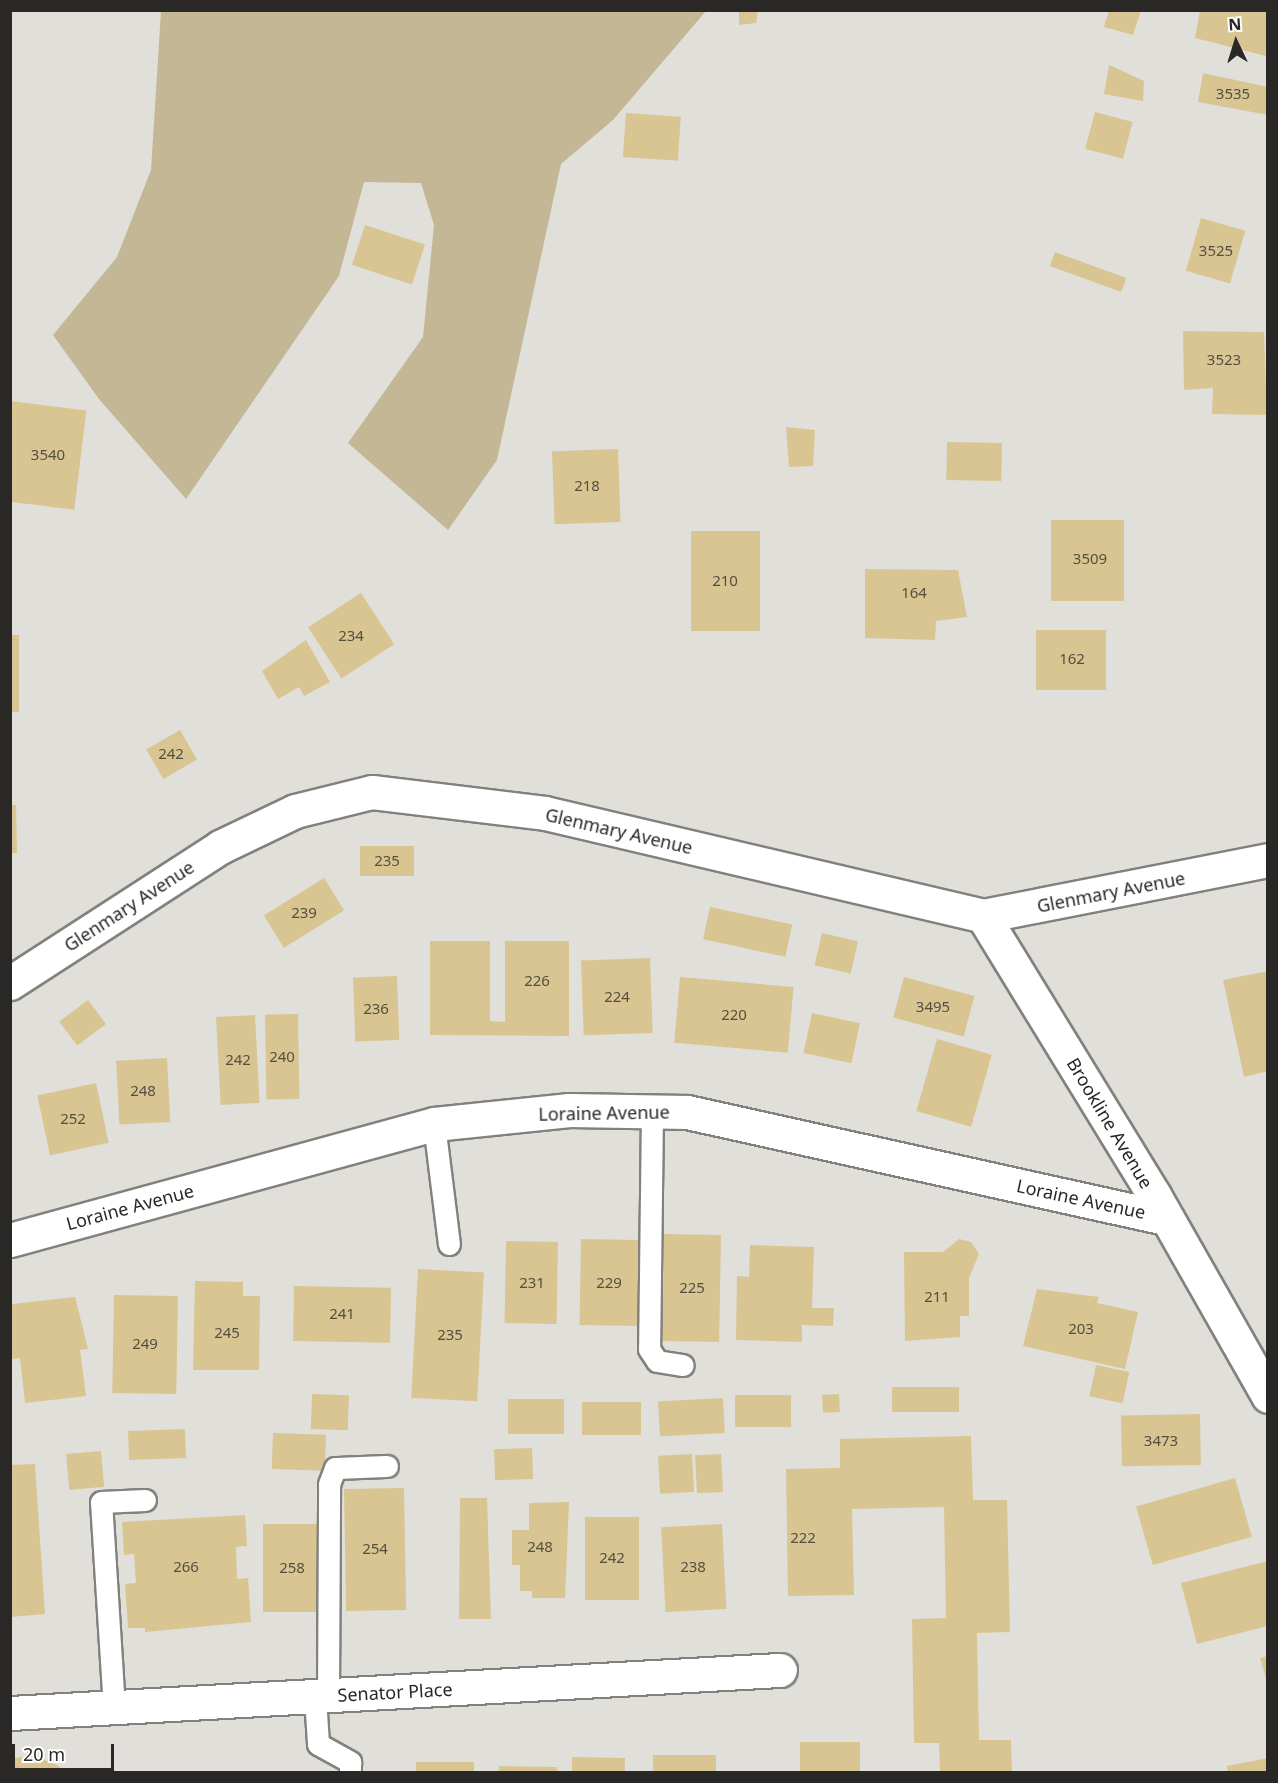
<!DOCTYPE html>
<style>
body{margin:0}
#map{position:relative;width:1278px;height:1783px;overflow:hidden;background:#e1dfda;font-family:"Noto Sans",sans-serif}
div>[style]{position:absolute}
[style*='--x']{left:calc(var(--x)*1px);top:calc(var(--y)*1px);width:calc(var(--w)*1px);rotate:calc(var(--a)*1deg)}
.green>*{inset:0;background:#c4b795}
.building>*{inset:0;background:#d9c591;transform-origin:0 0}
.roads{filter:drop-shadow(2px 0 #83817d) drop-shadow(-2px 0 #83817d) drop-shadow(0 2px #83817d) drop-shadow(0 -2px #83817d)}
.service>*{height:21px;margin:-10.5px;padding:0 10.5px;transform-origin:10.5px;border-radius:10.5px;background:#fff}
.minor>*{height:33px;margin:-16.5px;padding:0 16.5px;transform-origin:16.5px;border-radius:16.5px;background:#fff}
span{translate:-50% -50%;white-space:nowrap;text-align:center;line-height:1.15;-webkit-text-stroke:4.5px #fff;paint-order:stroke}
.number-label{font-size:15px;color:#554f41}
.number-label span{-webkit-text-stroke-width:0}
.street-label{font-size:18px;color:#292826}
.frame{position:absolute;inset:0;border:12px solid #292826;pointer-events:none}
.north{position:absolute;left:1206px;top:12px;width:60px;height:60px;-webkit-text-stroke:4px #fff;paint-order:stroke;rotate:356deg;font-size:16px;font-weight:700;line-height:24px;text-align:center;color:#292826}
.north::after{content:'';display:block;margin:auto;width:21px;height:27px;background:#292826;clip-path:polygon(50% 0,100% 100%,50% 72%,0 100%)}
.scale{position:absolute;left:12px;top:1744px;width:102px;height:27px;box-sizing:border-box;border:3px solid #292826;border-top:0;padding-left:8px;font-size:18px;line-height:21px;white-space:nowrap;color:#292826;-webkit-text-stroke:4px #fff;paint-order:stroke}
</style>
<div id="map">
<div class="green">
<i style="clip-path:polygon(161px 11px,706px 11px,613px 120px,561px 164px,497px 460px,448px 530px,348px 443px,423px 337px,434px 225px,421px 183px,364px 182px,339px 276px,186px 499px,99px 399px,53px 335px,117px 257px,151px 170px)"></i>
</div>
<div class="building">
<i style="clip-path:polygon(739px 10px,758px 10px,756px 23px,739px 25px)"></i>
<i style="clip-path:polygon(1109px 10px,1141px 10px,1133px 35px,1104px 27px)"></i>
<i style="clip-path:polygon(1200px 10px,1268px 10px,1266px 56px,1195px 38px)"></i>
<i style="clip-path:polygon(1109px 65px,1144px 81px,1143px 101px,1104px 94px)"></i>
<i style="clip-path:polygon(1203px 73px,1268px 87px,1268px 115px,1198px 102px)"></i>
<i style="left:1095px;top:112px;width:39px;height:38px;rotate:15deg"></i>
<i style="left:626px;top:113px;width:55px;height:44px;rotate:4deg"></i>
<i style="left:1201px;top:218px;width:46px;height:55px;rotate:16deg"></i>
<i style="left:365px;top:225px;width:63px;height:42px;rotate:18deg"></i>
<i style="left:1055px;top:252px;width:76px;height:15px;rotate:20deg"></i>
<i style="clip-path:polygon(1183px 331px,1264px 332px,1267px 415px,1212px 414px,1213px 388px,1184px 390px)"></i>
<i style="left:10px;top:401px;width:77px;height:100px;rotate:7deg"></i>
<i style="clip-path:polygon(786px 427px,815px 430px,813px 466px,789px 467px)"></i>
<i style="left:947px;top:442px;width:55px;height:38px;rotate:1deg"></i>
<i style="left:618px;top:449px;width:73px;height:66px;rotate:88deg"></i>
<i style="left:1051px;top:520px;width:73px;height:81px"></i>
<i style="left:691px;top:531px;width:69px;height:100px"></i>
<i style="clip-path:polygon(865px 569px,958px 570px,967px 617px,936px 621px,935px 640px,865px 638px)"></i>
<i style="left:361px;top:593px;width:61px;height:63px;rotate:57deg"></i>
<i style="left:1036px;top:630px;width:70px;height:60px"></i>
<i style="left:10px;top:635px;width:9px;height:77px"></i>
<i style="clip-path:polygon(306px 640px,330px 682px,304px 696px,299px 687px,278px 699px,262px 671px)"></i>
<i style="left:180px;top:730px;width:34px;height:39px;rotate:60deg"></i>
<i style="clip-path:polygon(10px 805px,16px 805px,17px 853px,10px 853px)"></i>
<i style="left:360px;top:846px;width:54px;height:30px"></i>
<i style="left:324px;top:878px;width:38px;height:71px;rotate:58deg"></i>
<i style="left:710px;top:907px;width:84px;height:33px;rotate:12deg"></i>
<i style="left:822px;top:933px;width:37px;height:33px;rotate:13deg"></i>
<i style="clip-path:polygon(430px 941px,490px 941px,490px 1021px,505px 1022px,505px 941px,569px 941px,569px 1036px,430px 1035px)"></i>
<i style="left:650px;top:958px;width:75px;height:69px;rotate:88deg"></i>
<i style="clip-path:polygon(1268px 971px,1268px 1071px,1244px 1077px,1223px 980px)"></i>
<i style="left:397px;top:976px;width:64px;height:44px;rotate:88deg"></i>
<i style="left:680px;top:977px;width:114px;height:66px;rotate:5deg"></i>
<i style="left:904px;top:977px;width:73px;height:42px;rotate:15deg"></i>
<i style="left:88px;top:1000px;width:30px;height:36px;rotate:53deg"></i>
<i style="left:812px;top:1013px;width:49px;height:41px;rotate:12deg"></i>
<i style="left:298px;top:1014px;width:85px;height:33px;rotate:89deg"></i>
<i style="left:255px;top:1015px;width:88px;height:39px;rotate:87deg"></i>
<i style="left:937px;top:1039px;width:57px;height:75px;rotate:16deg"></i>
<i style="left:167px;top:1058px;width:64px;height:51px;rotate:87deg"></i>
<i style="left:96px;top:1083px;width:61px;height:60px;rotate:78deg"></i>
<i style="left:664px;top:1234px;width:57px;height:107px;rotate:1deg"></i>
<i style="left:581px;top:1239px;width:58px;height:86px;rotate:1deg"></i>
<i style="clip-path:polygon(959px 1239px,971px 1242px,979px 1254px,969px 1278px,969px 1316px,960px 1316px,960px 1337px,905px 1341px,904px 1252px,943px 1252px)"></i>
<i style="left:506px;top:1241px;width:52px;height:82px;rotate:1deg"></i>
<i style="clip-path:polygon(750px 1245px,814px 1247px,812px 1308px,834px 1308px,833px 1326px,802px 1325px,802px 1342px,736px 1340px,737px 1276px,749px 1277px)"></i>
<i style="left:418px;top:1269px;width:66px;height:129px;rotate:3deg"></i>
<i style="clip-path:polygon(195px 1281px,243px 1282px,243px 1296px,260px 1296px,259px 1370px,193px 1370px)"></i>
<i style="left:294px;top:1286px;width:97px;height:55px;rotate:1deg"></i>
<i style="clip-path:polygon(1037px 1289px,1099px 1297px,1097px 1303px,1138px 1312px,1125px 1369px,1023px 1346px)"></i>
<i style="left:114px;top:1295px;width:64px;height:98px;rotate:1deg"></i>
<i style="clip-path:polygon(75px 1297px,88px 1349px,80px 1350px,86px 1396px,25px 1403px,20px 1358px,12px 1359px,12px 1304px)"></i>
<i style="left:1096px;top:1365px;width:34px;height:32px;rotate:12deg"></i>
<i style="left:892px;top:1387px;width:67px;height:25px"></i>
<i style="left:312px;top:1394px;width:37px;height:35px;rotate:2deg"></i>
<i style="left:839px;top:1394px;width:18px;height:17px;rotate:87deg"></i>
<i style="left:735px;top:1395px;width:56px;height:32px"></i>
<i style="left:723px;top:1398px;width:35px;height:65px;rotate:87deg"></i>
<i style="left:564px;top:1399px;width:35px;height:56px;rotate:90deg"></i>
<i style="left:582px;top:1402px;width:59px;height:33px"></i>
<i style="left:1200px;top:1414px;width:51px;height:79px;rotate:89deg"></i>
<i style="left:185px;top:1429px;width:29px;height:57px;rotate:88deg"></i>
<i style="left:273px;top:1433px;width:53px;height:36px;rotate:2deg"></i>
<i style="clip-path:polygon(971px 1436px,973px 1500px,1007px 1500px,1010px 1632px,977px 1633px,979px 1740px,1011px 1740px,1012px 1772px,940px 1772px,939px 1743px,914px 1743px,912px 1619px,946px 1618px,944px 1507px,852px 1509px,854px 1595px,788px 1596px,786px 1469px,840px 1468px,840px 1439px)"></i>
<i style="left:532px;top:1448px;width:31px;height:38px;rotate:88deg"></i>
<i style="left:101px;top:1451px;width:36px;height:35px;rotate:85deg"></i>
<i style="left:692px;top:1454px;width:38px;height:34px;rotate:87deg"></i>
<i style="left:721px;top:1454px;width:38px;height:26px;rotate:87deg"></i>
<i style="clip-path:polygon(35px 1464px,45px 1614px,10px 1617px,10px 1465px)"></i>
<i style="left:1235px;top:1478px;width:61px;height:103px;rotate:74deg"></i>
<i style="left:404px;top:1488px;width:122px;height:60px;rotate:89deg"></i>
<i style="clip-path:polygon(460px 1498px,487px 1498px,491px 1619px,459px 1619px)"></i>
<i style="clip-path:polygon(569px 1502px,565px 1598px,532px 1598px,532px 1591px,520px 1591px,520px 1565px,512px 1565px,512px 1530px,529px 1530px,529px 1503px)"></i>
<i style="clip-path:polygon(245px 1515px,247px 1546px,236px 1547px,237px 1579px,248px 1578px,251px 1622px,145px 1632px,145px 1628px,128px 1628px,125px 1584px,136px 1583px,134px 1554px,124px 1555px,122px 1522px)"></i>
<i style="left:585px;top:1517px;width:54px;height:83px"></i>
<i style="left:263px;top:1524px;width:56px;height:88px"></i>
<i style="left:722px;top:1524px;width:85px;height:61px;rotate:87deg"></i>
<i style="clip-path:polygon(1268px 1561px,1268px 1626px,1197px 1644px,1181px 1583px)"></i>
<i style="clip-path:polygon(1268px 1656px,1268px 1682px,1267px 1682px,1260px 1658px)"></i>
<i style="left:860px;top:1742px;width:30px;height:60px;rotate:90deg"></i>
<i style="left:653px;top:1755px;width:63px;height:17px"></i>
<i style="clip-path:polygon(36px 1756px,59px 1766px,62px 1772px,10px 1772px,13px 1758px)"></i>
<i style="left:572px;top:1757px;width:53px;height:15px;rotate:1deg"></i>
<i style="clip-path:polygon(1268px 1758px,1268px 1772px,1228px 1772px,1227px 1766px)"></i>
<i style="left:416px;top:1762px;width:58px;height:10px"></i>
<i style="clip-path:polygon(499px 1766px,557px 1767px,557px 1772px,499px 1772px)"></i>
</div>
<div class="roads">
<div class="service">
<i style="--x:652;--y:1112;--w:237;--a:90.7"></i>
<i style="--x:649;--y:1349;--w:14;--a:56"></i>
<i style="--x:657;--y:1361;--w:26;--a:9"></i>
<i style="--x:434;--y:1124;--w:121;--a:82.9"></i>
<i style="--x:328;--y:1696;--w:212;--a:-89.7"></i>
<i style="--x:329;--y:1484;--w:17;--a:-69"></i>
<i style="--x:335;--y:1468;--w:52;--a:-2.2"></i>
<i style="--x:315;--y:1697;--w:47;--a:86.3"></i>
<i style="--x:318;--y:1744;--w:37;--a:29"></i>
<i style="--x:350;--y:1762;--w:10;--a:90"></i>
<i style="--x:114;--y:1708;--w:206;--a:-93.6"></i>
<i style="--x:101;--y:1502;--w:44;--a:-2.6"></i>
</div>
<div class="minor">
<i style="--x:983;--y:916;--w:327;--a:58.5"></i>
<i style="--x:1154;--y:1195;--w:231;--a:60.4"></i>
<i style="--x:10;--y:983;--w:250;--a:-32.9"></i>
<i style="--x:220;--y:847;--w:83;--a:-25.6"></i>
<i style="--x:295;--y:811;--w:79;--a:-13.9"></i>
<i style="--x:372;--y:792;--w:174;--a:6.9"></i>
<i style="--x:545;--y:813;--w:450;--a:13.2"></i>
<i style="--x:983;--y:916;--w:290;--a:-11.1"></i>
<i style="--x:10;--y:1240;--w:440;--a:-15.3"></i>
<i style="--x:434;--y:1124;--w:136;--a:-5.9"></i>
<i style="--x:569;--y:1110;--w:118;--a:1"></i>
<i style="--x:687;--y:1112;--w:491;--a:12.5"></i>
<i style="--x:10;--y:1713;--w:771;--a:-3.2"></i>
</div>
</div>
<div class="number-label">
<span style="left:1233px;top:94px">3535</span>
<span style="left:1216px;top:251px">3525</span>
<span style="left:1224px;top:360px">3523</span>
<span style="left:48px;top:455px">3540</span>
<span style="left:587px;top:486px">218</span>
<span style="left:1090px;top:559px">3509</span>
<span style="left:725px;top:581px">210</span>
<span style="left:914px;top:593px">164</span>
<span style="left:351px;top:636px">234</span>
<span style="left:1072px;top:659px">162</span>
<span style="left:171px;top:754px">242</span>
<span style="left:387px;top:861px">235</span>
<span style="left:304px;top:913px">239</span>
<span style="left:537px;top:981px">226</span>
<span style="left:617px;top:997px">224</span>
<span style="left:933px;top:1007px">3495</span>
<span style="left:376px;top:1009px">236</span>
<span style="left:734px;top:1015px">220</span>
<span style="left:282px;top:1057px">240</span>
<span style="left:238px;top:1060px">242</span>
<span style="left:143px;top:1091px">248</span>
<span style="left:73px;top:1119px">252</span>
<span style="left:532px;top:1283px">231</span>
<span style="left:609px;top:1283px">229</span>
<span style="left:692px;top:1288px">225</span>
<span style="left:937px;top:1297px">211</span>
<span style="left:342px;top:1314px">241</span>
<span style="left:1081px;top:1329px">203</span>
<span style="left:227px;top:1333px">245</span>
<span style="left:450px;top:1335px">235</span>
<span style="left:145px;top:1344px">249</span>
<span style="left:1161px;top:1441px">3473</span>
<span style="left:803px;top:1538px">222</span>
<span style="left:540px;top:1547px">248</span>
<span style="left:375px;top:1549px">254</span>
<span style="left:612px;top:1558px">242</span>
<span style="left:186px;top:1567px">266</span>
<span style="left:693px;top:1567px">238</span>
<span style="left:292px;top:1568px">258</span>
</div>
<div class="street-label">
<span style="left:619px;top:831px;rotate:13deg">Glenmary Avenue</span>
<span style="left:1111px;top:892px;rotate:-11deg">Glenmary Avenue</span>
<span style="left:129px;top:906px;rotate:-33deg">Glenmary Avenue</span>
<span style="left:604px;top:1113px;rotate:-1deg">Loraine Avenue</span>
<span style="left:1110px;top:1123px;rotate:59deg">Brookline Avenue</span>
<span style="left:1081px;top:1199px;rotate:12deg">Loraine Avenue</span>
<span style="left:130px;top:1207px;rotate:-15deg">Loraine Avenue</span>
<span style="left:395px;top:1692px;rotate:-3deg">Senator Place</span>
</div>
<div class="frame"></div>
<div class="north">N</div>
<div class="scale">20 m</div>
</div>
